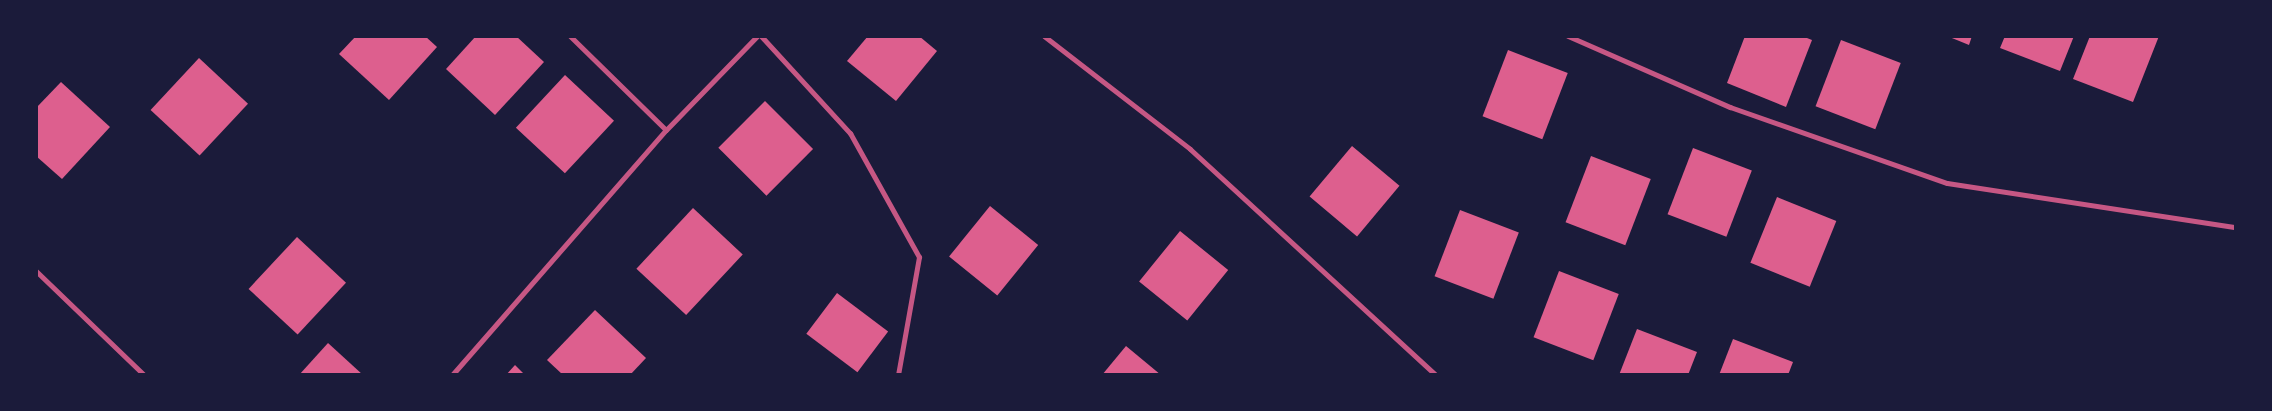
<!DOCTYPE html>
<style>
body{margin:0}
#map{position:relative;width:2272px;height:411px;overflow:hidden;background:#1b1b3a;font-family:Montserrat,sans-serif}
div>[style]{position:absolute}
[style*='--x']{left:calc(var(--x)*1px);top:calc(var(--y)*1px);width:calc(var(--w)*1px);rotate:calc(var(--a)*1deg)}
.building>*{inset:0;background:#dd5f8e;transform-origin:0 0}
.minor>*{height:5px;margin:-2.5px;padding:0 2.5px;transform-origin:2.5px;border-radius:2.5px;background:#c65784}
span{translate:-50% -50%;white-space:nowrap;text-align:center;line-height:1.15;-webkit-text-stroke:4.5px #1b1b3a;paint-order:stroke}
.frame{position:absolute;inset:0;border:38px solid #1b1b3a;pointer-events:none}
</style>
<div id="map">
<div class="building">
<i style="clip-path:polygon(356px 36px,425px 36px,437px 47px,389px 100px,339px 54px)"></i>
<i style="clip-path:polygon(476px 36px,516px 36px,544px 62px,495px 115px,446px 69px)"></i>
<i style="clip-path:polygon(868px 36px,919px 36px,937px 51px,896px 101px,847px 61px)"></i>
<i style="clip-path:polygon(1745px 36px,1802px 36px,1812px 40px,1786px 107px,1727px 83px)"></i>
<i style="clip-path:polygon(1947px 36px,1972px 36px,1969px 45px)"></i>
<i style="clip-path:polygon(2005px 36px,2074px 36px,2060px 71px,2000px 48px)"></i>
<i style="clip-path:polygon(2090px 36px,2159px 36px,2133px 102px,2073px 79px)"></i>
<i style="left:1841px;top:40px;width:64px;height:71px;rotate:21deg"></i>
<i style="left:1508px;top:50px;width:64px;height:71px;rotate:21deg"></i>
<i style="left:199px;top:58px;width:67px;height:71px;rotate:43deg"></i>
<i style="left:565px;top:75px;width:67px;height:72px;rotate:43deg"></i>
<i style="clip-path:polygon(61px 82px,110px 127px,62px 179px,36px 156px,36px 108px)"></i>
<i style="left:765px;top:101px;width:68px;height:66px;rotate:45deg"></i>
<i style="left:1352px;top:146px;width:62px;height:66px;rotate:40deg"></i>
<i style="left:1693px;top:148px;width:63px;height:71px;rotate:21deg"></i>
<i style="left:1591px;top:156px;width:64px;height:71px;rotate:21deg"></i>
<i style="left:1777px;top:197px;width:64px;height:71px;rotate:22deg"></i>
<i style="left:990px;top:206px;width:62px;height:65px;rotate:39deg"></i>
<i style="left:693px;top:208px;width:68px;height:83px;rotate:43deg"></i>
<i style="left:1460px;top:210px;width:63px;height:71px;rotate:21deg"></i>
<i style="left:1180px;top:231px;width:62px;height:65px;rotate:39deg"></i>
<i style="left:297px;top:237px;width:67px;height:71px;rotate:43deg"></i>
<i style="left:1559px;top:271px;width:64px;height:71px;rotate:21deg"></i>
<i style="left:837px;top:293px;width:64px;height:51px;rotate:37deg"></i>
<i style="clip-path:polygon(595px 310px,646px 358px,630px 375px,563px 375px,547px 360px)"></i>
<i style="clip-path:polygon(1637px 329px,1697px 352px,1688px 375px,1619px 375px)"></i>
<i style="clip-path:polygon(1733px 339px,1793px 362px,1788px 375px,1719px 375px)"></i>
<i style="clip-path:polygon(328px 343px,363px 375px,299px 375px)"></i>
<i style="clip-path:polygon(1126px 346px,1161px 375px,1102px 375px)"></i>
<i style="clip-path:polygon(515px 365px,525px 375px,506px 375px)"></i>
</div>
<div class="minor">
<i style="--x:570;--y:36;--w:134;--a:44.4"></i>
<i style="--x:761;--y:36;--w:132;--a:47.5"></i>
<i style="--x:850;--y:133;--w:142;--a:60.9"></i>
<i style="--x:919;--y:257;--w:120;--a:100.1"></i>
<i style="--x:1044;--y:36;--w:185;--a:37.7"></i>
<i style="--x:1190;--y:149;--w:334;--a:42.6"></i>
<i style="--x:1568;--y:36;--w:177;--a:23.7"></i>
<i style="--x:1730;--y:107;--w:230;--a:19.3"></i>
<i style="--x:1947;--y:183;--w:292;--a:8.7"></i>
<i style="--x:36;--y:271;--w:150;--a:43.9"></i>
<i style="--x:452;--y:375;--w:325;--a:-48.9"></i>
<i style="--x:666;--y:130;--w:131;--a:-45.9"></i>
</div>
<div class="frame"></div>
</div>
